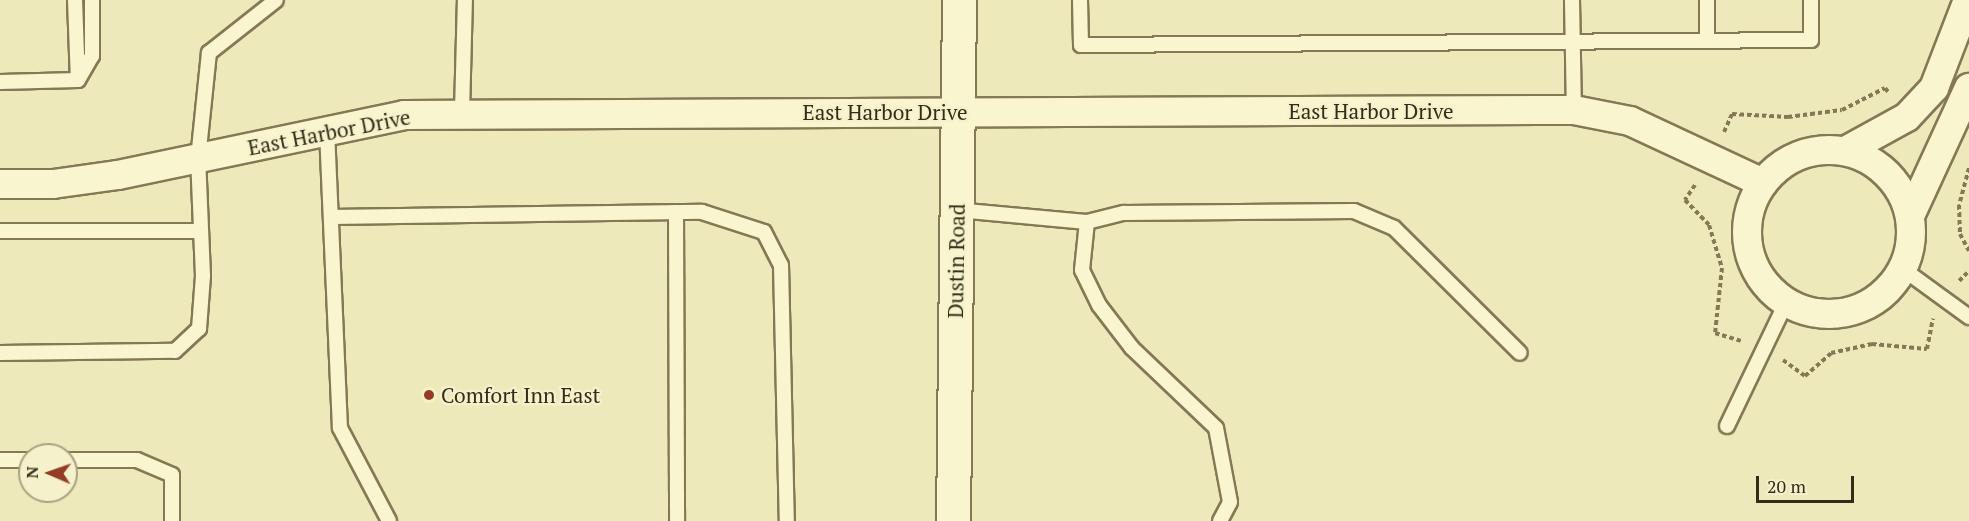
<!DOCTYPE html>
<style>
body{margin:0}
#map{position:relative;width:1969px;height:521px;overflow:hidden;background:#ede9bb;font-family:"PT Serif",serif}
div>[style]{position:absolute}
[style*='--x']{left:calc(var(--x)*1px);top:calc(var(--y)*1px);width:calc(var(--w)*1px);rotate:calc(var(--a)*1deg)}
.path>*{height:4px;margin-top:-2px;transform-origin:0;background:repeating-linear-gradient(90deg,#847855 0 4.5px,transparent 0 7.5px)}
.roads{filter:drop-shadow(2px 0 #847855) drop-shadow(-2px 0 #847855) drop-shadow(0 2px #847855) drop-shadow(0 -2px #847855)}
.lane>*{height:14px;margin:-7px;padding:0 7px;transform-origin:7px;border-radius:7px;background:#f9f5ce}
.street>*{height:28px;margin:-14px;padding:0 14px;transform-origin:14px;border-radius:14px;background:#f9f5ce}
.street>.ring{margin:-14px;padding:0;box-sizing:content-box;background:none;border:28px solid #f9f5ce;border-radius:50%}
.secondary>*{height:33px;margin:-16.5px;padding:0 16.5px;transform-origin:16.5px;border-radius:16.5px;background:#f9f5ce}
.dots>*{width:16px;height:16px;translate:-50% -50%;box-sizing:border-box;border:3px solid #f5f2cb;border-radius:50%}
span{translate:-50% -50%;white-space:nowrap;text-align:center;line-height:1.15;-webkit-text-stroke:4.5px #f5f2cb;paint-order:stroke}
.street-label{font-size:21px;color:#332c1a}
.poi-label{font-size:21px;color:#332c1a}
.left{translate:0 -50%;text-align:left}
.north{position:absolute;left:18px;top:443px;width:60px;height:60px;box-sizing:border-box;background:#f5f2cb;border:2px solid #a7a384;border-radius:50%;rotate:272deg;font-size:16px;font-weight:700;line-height:24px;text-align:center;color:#332c1a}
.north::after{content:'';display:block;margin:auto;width:21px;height:27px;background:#943c25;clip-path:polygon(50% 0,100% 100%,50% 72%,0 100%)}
.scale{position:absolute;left:1756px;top:476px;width:98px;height:27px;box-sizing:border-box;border:3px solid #332c1a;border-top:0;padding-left:8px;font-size:18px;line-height:21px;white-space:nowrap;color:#332c1a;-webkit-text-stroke:4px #f5f2cb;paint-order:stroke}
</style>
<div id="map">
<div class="path">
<i style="--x:1724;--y:132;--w:20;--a:-66"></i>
<i style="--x:1732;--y:114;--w:56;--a:3.1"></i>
<i style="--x:1788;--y:117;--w:54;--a:-7.4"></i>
<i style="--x:1842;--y:110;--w:48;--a:-27.1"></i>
<i style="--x:1885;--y:88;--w:6;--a:51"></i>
<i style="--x:1969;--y:168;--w:38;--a:105"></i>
<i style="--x:1959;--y:205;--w:29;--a:88"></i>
<i style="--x:1960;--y:234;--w:19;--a:62"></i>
<i style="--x:1695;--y:185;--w:18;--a:124"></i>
<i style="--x:1685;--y:200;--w:35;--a:46"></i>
<i style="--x:1709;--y:225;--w:45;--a:73.2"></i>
<i style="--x:1722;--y:268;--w:65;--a:96.1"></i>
<i style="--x:1715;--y:333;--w:27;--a:17"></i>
<i style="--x:1959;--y:281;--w:14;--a:-45"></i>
<i style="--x:1783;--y:360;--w:27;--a:36"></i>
<i style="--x:1805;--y:376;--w:35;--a:-41"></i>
<i style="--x:1831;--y:353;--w:42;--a:-12.4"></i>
<i style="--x:1872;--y:344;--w:55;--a:5.2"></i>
<i style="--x:1927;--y:349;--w:31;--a:-79"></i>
</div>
<div class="roads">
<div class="lane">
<i style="--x:75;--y:0;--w:80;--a:87.9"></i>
<i style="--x:1080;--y:0;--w:45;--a:88.7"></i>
<i style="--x:1081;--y:45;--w:730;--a:-0.39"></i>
<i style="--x:1811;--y:40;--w:40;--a:-90"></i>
<i style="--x:1572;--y:0;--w:110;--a:89"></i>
<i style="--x:1707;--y:41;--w:41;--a:-90"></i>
<i style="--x:78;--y:80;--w:28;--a:-60"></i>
<i style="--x:92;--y:56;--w:56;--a:-90"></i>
<i style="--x:0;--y:82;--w:78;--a:-1.5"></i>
<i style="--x:462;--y:112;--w:112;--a:-88.5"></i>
<i style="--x:327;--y:131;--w:297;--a:87.5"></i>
<i style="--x:340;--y:428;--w:105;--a:62.2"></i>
<i style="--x:957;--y:210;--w:131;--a:5.3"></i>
<i style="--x:676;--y:212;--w:309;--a:89.8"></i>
<i style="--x:331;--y:217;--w:371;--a:-0.8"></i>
<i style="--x:702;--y:212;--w:65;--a:17.9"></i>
<i style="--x:764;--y:232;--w:37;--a:63"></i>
<i style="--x:781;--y:265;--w:256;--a:88.7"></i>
<i style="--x:0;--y:231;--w:201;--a:0"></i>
<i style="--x:1903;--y:269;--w:82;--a:36"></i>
<i style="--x:0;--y:353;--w:175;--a:-0.7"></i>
<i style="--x:175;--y:351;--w:33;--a:-43"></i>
<i style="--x:199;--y:329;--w:53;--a:-85.7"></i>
<i style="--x:203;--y:276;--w:117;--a:-92.4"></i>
<i style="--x:198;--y:159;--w:107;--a:-84.1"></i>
<i style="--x:209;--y:53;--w:85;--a:-38.3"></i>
<i style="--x:1727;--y:426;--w:136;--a:-64.4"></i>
<i style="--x:0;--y:460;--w:30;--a:0"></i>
<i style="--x:66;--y:460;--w:71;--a:0"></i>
<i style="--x:137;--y:460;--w:38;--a:23"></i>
<i style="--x:172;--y:475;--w:46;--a:90"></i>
<i style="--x:1220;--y:521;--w:21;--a:-62"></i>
<i style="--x:1230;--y:502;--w:75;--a:-100.7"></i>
<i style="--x:1216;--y:428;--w:116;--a:-136.4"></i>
<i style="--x:1132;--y:348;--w:54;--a:-127.5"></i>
<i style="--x:1099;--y:305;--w:39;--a:-116"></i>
<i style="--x:1082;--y:270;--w:48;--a:-84.1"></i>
<i style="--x:1087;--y:222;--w:38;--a:-14"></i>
<i style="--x:1124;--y:213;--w:230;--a:-0.5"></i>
<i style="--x:1354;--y:211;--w:43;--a:23"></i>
<i style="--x:1394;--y:228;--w:177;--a:44.8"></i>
</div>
<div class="street">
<i class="ring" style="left:1747px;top:150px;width:136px;height:136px"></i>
<i style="--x:1847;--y:150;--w:68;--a:-28.8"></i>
<i style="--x:1907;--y:117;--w:40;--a:-47"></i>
<i style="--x:1934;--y:88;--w:94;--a:-68.9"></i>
<i style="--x:0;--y:184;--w:53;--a:0"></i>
<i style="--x:53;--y:184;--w:66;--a:-7.9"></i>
<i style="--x:118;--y:175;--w:292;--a:-11.8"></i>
<i style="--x:404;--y:115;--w:1135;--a:-0.25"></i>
<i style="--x:1539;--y:110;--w:35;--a:0"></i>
<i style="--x:1574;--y:110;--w:57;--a:11.1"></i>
<i style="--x:1630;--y:121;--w:147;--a:25"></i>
<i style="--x:1910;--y:216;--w:141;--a:-65.3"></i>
</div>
<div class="secondary">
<i style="--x:953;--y:521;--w:521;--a:-89.34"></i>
</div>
</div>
<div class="dots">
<i style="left:429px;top:395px;background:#943c25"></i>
</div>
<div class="street-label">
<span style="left:1371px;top:111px">East Harbor Drive</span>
<span style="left:885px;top:112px">East Harbor Drive</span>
<span style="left:329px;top:132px;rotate:-11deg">East Harbor Drive</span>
<span style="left:956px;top:261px;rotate:-89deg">Dustin Road</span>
</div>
<div class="poi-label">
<span class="left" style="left:441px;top:395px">Comfort Inn East</span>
</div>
<div class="north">N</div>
<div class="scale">20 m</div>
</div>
